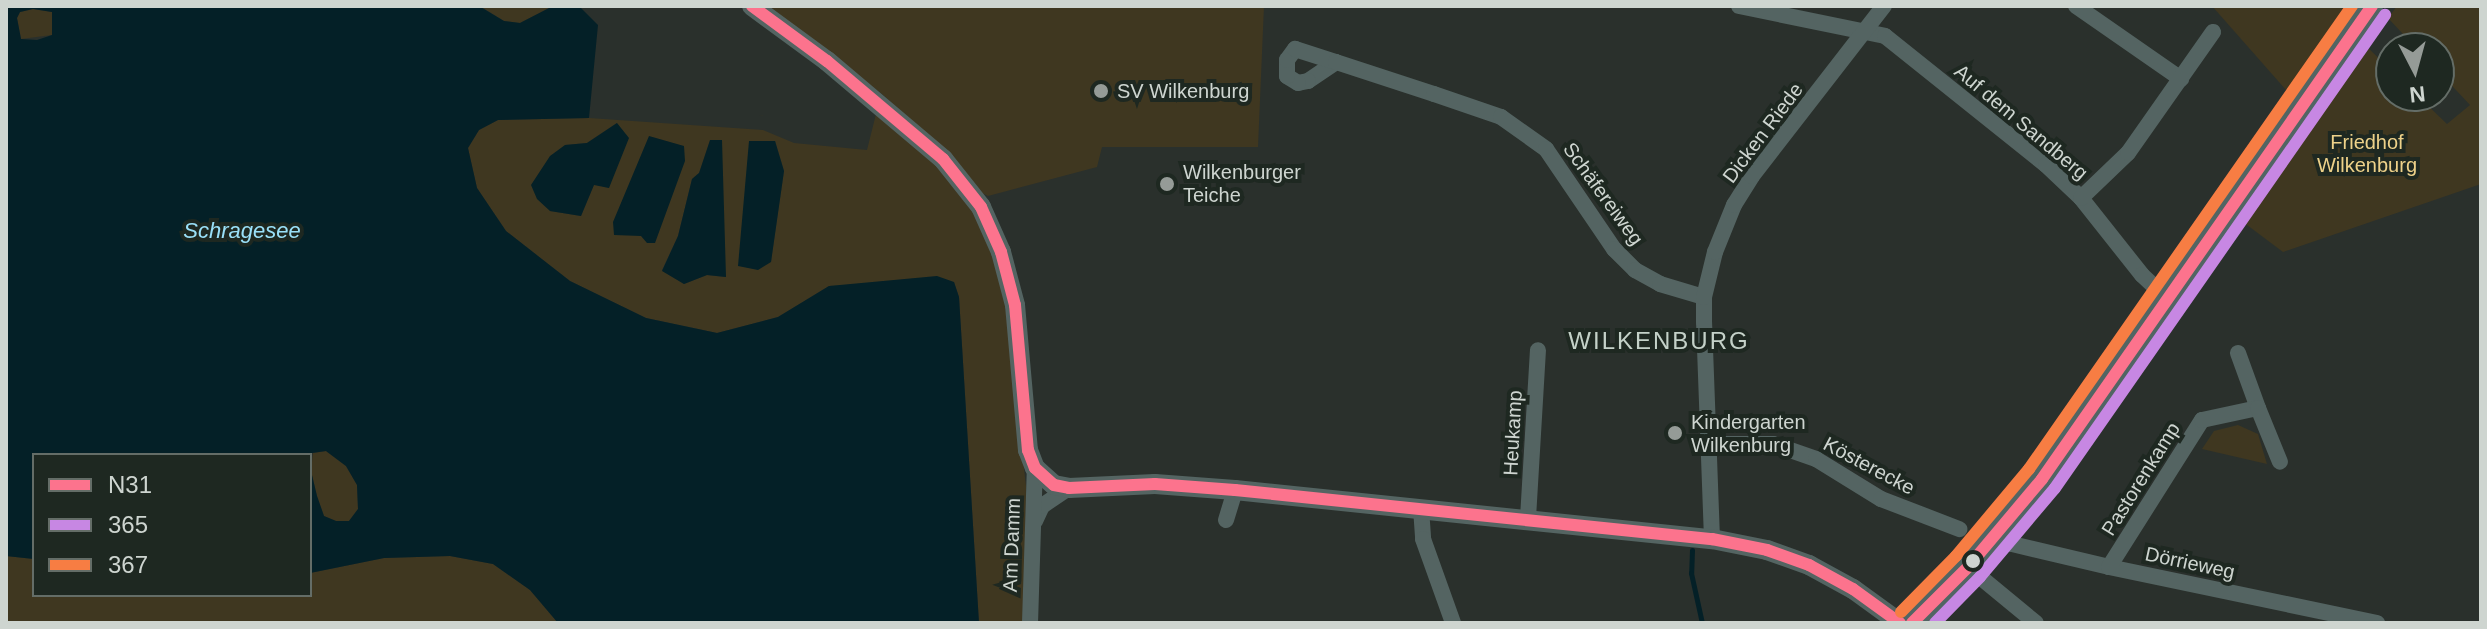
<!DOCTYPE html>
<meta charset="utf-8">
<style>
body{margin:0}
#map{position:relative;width:2487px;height:629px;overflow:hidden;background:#2a302c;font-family:Helvetica,sans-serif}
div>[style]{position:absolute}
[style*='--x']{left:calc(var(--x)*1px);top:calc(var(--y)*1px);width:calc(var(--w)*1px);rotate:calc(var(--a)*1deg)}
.green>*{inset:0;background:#3f3720}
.water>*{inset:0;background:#042027}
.stream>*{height:5px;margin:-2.5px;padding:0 2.5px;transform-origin:2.5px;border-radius:2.5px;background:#042027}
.minor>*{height:16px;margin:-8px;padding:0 8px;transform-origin:8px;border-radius:8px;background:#546462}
.tertiary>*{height:20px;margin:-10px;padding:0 10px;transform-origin:10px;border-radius:10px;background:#546462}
.secondary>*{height:22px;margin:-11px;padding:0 11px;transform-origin:11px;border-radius:11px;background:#516563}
.bus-1>*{height:12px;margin:-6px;padding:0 6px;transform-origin:6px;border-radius:6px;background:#fc738d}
.bus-2>*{height:12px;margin:-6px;padding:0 6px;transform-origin:6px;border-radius:6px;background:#c787e3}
.bus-3>*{height:12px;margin:-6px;padding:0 6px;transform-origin:6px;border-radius:6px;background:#f77d43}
.dots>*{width:22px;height:22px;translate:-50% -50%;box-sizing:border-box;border:4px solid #1e2821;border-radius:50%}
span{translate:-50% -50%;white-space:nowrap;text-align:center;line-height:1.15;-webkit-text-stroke:8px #1e2821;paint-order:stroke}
.poi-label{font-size:20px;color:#ced5d0}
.left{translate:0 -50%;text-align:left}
.street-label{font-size:20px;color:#ced5d0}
.park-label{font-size:20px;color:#edd189}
.water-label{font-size:22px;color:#9ae0f8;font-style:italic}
.quarter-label{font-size:24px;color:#c4d1c8;letter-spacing:2px}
.frame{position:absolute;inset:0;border:8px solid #ced5d0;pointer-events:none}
.legend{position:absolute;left:32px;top:453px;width:280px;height:144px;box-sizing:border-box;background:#1e2821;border:2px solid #646d67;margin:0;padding:10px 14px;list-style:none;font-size:24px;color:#ced5d0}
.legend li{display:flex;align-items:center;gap:16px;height:40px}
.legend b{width:40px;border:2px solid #646d67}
.north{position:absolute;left:2375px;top:32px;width:80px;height:80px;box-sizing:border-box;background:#1e2821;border:2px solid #646d67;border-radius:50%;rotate:174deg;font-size:22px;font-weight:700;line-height:32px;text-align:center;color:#ced5d0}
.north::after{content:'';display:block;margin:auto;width:28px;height:36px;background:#959b97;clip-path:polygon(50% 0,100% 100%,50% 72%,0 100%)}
</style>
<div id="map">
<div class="green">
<i style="clip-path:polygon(480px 6px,553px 6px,520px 23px,504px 21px)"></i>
<i style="clip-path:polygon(767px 6px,1264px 6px,1258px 147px,1102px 147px,1097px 167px,988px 196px,982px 193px,948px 153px,882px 94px)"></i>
<i style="clip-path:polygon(2212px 6px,2358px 6px,2294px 99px)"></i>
<i style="clip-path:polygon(2397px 6px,2481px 6px,2481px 184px,2283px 252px,2243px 222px,2366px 46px,2391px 70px,2391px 96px,2418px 96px,2447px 124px,2470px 105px,2439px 72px,2439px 48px,2416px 48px,2388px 18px)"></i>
<i style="clip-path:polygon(33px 9px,52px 12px,52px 35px,21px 39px,17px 18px,20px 12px)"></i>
<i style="clip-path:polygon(evenodd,877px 110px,937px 163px,975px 211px,989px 240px,1003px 287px,1026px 486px,1025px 623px,979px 623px,959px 297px,954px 282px,829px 286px,778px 317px,717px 333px,646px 318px,570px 281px,506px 231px,477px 188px,468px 148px,479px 130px,498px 120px,589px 118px,763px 130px,794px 143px,867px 150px,877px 110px,617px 123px,609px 188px,594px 184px,581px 216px,550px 211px,565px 145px,587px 143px,617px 123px,877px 110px,749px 141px,775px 141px,784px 171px,771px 262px,749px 141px,877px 110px,699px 173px,725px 277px,707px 275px,684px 284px,662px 270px,678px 236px,692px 179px,699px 173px)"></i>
<i style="clip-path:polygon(2238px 425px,2258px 434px,2267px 464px,2202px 449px,2214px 431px)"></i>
<i style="clip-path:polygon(326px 451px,346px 466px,357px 485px,358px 509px,349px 521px,336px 521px,324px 516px,317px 496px,311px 471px,313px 453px)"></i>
<i style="clip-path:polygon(6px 556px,34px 559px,34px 595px,310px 595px,310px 573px,384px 558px,450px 556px,493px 564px,530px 590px,558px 623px,6px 623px)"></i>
</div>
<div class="water">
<i style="clip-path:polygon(evenodd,6px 6px,479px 6px,504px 21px,520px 23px,553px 6px,579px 6px,598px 25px,589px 118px,498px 120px,479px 130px,468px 148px,477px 188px,506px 231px,570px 281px,646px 318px,717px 333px,778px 317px,829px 286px,937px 276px,954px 282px,959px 297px,979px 623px,558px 623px,530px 590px,493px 564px,450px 556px,384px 558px,310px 573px,310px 455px,34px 455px,34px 559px,6px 556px,6px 6px,33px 9px,52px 12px,52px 35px,37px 40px,21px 39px,17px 18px,20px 12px,33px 9px,6px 6px,326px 451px,346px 466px,357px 485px,358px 509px,349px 521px,336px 521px,324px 516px,317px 496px,311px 471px,312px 453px,326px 451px)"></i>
<i style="clip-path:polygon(617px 123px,629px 138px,609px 188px,594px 185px,581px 216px,550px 211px,537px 199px,531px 185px,550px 156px,565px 145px,587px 143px)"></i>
<i style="clip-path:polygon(649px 136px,684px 146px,685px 161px,655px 243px,647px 243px,641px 236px,614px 235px,613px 222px)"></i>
<i style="clip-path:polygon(710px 140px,722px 140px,726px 277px,707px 275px,684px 284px,662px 271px,678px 236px,692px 179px,699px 173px)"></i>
<i style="clip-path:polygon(749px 141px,775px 141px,784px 171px,771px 262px,758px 270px,738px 266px)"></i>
</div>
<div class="stream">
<i style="--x:1692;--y:550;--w:23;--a:92"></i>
<i style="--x:1691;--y:573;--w:51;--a:77.6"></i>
</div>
<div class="minor">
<i style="--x:1739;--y:6;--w:149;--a:11.6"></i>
<i style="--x:1885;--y:36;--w:206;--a:38.7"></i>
<i style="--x:2046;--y:165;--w:48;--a:43.3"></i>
<i style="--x:2081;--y:198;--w:98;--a:51.6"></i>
<i style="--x:2142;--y:275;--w:35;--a:43"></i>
<i style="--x:2076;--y:6;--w:128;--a:34.8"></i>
<i style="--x:1336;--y:62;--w:34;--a:146"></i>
<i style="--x:1308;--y:81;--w:10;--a:169"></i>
<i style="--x:1298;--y:83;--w:13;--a:-148"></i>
<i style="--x:1287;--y:76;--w:16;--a:-90"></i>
<i style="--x:1287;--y:60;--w:14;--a:-54"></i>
<i style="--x:1295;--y:49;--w:43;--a:17.6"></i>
<i style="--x:1336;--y:62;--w:103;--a:18.1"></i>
<i style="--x:1434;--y:94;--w:71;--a:18.9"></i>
<i style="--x:1501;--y:117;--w:55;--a:35.4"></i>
<i style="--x:1546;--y:149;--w:121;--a:55.8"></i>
<i style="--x:1614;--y:249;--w:30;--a:45"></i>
<i style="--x:1635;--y:270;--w:29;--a:29"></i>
<i style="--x:1660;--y:284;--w:46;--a:16.5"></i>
<i style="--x:2081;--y:198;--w:65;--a:-43.8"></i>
<i style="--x:2128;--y:153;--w:148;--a:-54.9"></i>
<i style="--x:2238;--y:353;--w:59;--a:70"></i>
<i style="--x:1710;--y:444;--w:63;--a:0"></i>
<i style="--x:1773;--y:444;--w:46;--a:19.2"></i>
<i style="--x:1816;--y:459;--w:76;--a:31.6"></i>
<i style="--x:1881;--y:499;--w:84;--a:21"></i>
<i style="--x:1421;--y:508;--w:31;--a:86"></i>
<i style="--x:1423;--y:539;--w:89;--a:70.3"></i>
<i style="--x:1528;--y:518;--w:168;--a:-86.6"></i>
<i style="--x:1226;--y:520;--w:31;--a:-73"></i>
<i style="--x:1035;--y:521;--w:17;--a:-65"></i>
<i style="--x:1042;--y:506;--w:32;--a:-34"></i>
<i style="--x:1997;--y:534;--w:18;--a:34"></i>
<i style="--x:2012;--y:544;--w:100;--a:13.3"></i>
<i style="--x:2109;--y:567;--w:274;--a:11.8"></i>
<i style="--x:1712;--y:539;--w:217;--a:-92.1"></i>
<i style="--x:1704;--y:322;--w:25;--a:-90"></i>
<i style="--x:1704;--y:297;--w:46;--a:-76.3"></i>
<i style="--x:1715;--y:252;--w:51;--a:-68"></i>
<i style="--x:1734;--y:205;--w:34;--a:-58"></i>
<i style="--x:1752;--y:176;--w:215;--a:-52.2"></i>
<i style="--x:1968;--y:567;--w:88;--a:39.5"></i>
<i style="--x:2109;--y:567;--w:174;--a:-57.7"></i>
<i style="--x:2202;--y:420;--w:57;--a:-12.1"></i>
<i style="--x:2258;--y:408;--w:58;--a:67.8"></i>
<i style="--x:1030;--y:623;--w:155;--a:-88.2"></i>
</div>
<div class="tertiary">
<i style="--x:752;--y:6;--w:93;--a:36.3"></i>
<i style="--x:827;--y:61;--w:152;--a:40.2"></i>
<i style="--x:943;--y:159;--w:61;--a:51.6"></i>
<i style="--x:981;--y:207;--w:49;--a:66"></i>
<i style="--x:1001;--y:252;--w:55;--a:75.2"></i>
<i style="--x:1015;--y:305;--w:146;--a:84.9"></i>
<i style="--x:1028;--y:450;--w:19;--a:69"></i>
<i style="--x:1035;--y:468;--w:25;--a:42"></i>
<i style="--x:1054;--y:485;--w:15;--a:11"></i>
<i style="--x:1069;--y:488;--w:86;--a:-2.7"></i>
<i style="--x:1155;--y:484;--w:80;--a:4.3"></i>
<i style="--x:1235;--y:490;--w:480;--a:5.9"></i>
<i style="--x:1712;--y:539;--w:56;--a:11.3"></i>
<i style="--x:1767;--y:550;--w:45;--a:19.7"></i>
<i style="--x:1809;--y:565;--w:50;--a:28.6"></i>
<i style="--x:1853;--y:589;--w:58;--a:35.9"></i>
</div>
<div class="secondary">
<i style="--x:1912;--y:623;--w:79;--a:-45"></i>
<i style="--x:1968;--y:567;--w:115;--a:-49.9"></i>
<i style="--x:2042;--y:479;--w:577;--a:-55.1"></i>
</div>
<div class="bus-1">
<i style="--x:752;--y:6;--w:93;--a:36.3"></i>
<i style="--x:827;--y:61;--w:152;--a:40.2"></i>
<i style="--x:943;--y:159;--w:61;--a:51.6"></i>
<i style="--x:981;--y:207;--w:49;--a:66"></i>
<i style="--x:1001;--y:252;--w:55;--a:75.2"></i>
<i style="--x:1015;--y:305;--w:146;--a:84.9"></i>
<i style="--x:1028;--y:450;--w:19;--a:69"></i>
<i style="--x:1035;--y:468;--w:25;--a:42"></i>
<i style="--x:1054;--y:485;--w:15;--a:11"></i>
<i style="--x:1069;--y:488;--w:86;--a:-2.7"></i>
<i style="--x:1155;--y:484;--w:80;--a:4.3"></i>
<i style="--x:1235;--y:490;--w:480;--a:5.9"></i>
<i style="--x:1712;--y:539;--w:56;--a:11.3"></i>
<i style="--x:1767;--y:550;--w:45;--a:19.7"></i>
<i style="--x:1809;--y:565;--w:50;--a:28.6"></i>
<i style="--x:1853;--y:589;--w:58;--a:35.9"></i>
<i style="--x:1912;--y:623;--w:79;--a:-45"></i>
<i style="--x:1968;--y:567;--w:115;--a:-49.9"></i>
<i style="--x:2042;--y:479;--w:577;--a:-55.1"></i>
</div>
<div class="bus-2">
<i style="--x:1935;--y:623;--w:64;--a:-45.6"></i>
<i style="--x:1980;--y:577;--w:116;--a:-49.9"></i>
<i style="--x:2055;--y:488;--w:577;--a:-55.1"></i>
</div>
<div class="bus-3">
<i style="--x:1901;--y:612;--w:78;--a:-45.5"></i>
<i style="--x:1956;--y:556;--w:114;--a:-50"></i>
<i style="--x:2029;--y:469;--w:565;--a:-55.1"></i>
</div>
<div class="dots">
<i style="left:1101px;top:91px;background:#959b97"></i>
<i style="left:1167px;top:184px;background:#959b97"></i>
<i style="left:1675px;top:433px;background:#959b97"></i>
<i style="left:1973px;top:561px;background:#ced5d0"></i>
</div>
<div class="poi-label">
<span class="left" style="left:1117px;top:91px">SV Wilkenburg</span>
<span class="left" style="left:1183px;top:184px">Wilkenburger<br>Teiche</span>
<span class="left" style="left:1691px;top:434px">Kindergarten<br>Wilkenburg</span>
</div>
<div class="street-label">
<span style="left:2021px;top:122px;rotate:40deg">Auf dem Sandberg</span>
<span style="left:1763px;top:133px;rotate:-53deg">Dicken Riede</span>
<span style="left:1603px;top:194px;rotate:54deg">Schäfereiweg</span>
<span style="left:1513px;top:433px;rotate:-87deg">Heukamp</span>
<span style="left:1869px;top:466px;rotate:28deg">Kösterecke</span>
<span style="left:2141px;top:479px;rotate:-58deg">Pastorenkamp</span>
<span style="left:1012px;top:545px;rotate:-88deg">Am Damm</span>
<span style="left:2190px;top:563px;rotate:12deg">Dörrieweg</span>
</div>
<div class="park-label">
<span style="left:2367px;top:154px">Friedhof<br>Wilkenburg</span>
</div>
<div class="water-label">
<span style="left:242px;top:231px">Schragesee</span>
</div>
<div class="quarter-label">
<span style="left:1659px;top:341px">WILKENBURG</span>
</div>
<div class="frame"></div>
<ul class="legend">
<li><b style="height:10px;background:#fc738d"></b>N31</li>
<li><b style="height:10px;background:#c787e3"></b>365</li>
<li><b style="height:10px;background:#f77d43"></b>367</li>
</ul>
<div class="north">N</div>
</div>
